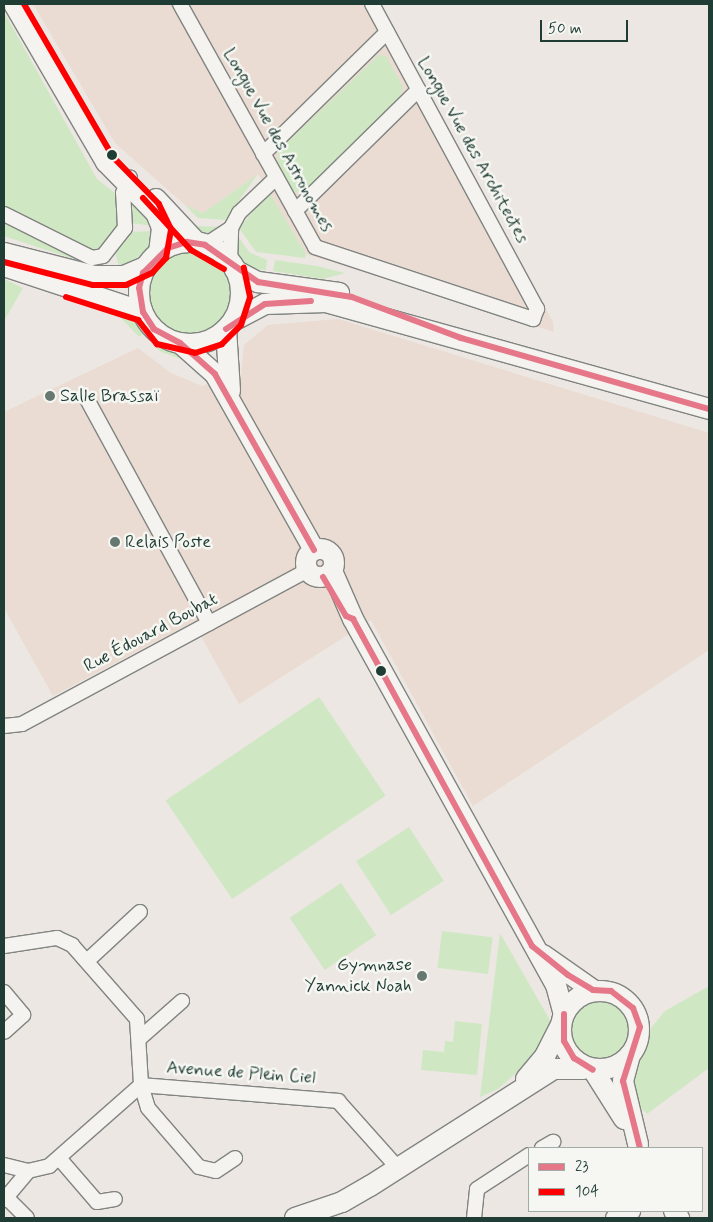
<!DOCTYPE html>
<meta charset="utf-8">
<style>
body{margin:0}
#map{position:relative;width:713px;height:1222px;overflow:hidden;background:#ece7e2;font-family:Mynerve,sans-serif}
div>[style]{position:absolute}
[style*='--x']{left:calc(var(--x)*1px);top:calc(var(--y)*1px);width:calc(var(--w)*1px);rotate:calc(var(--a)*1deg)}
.built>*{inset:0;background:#eadcd2}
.green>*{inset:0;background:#cfe8c3;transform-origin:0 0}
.round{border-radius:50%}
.roads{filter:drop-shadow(1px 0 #818480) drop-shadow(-1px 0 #818480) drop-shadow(0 1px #818480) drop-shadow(0 -1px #818480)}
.street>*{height:14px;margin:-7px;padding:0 7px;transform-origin:7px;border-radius:7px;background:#f4f3f0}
.secondary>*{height:20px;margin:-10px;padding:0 10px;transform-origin:10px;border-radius:10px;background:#f4f3f0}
.secondary>.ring{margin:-10px;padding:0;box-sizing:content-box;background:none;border:20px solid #f4f3f0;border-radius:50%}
.bus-1>*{height:6px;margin:-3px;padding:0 3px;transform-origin:3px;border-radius:3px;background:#e57788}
.bus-2>*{height:6px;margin:-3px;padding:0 3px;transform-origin:3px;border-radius:3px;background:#f00}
.dots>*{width:14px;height:14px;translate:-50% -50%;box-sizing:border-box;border:2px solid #f6f6f2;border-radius:50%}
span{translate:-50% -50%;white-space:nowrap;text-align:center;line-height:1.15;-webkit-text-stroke:5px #f6f6f2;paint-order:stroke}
.street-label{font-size:18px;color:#1f3d34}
.poi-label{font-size:18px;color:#1f3d34}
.left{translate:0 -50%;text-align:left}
.right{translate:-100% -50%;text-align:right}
.frame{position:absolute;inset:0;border:5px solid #1f3d34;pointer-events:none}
.legend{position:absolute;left:528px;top:1147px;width:175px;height:65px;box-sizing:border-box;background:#f6f6f2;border:1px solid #a0aca6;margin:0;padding:6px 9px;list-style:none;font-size:15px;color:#1f3d34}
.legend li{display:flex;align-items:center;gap:10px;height:25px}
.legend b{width:25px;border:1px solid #a0aca6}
.scale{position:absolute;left:540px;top:20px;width:88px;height:22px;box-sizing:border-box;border:2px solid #1f3d34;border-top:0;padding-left:6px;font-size:15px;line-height:18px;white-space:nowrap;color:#1f3d34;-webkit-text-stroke:4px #f6f6f2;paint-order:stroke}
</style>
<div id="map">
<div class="built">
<i style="clip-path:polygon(33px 4px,380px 4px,553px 322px,554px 332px,306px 254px,258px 174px,203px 213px,185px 205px,115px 143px)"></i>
<i style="clip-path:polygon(338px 319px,709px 433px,709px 650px,473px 806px,371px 620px,239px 704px,193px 622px,53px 696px,4px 608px,4px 412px,138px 348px,171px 373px,202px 386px,241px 374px,244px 345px,268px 325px)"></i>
</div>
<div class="green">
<i style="clip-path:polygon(4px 12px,97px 179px,119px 196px,119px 234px,95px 266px,4px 236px)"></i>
<i style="clip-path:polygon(379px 55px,386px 56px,403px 87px,399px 100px,302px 194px,293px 191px,277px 161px,279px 150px)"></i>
<i style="clip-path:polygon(258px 174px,225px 220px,198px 218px,185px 205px,203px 213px)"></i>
<i style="clip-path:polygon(269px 192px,306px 254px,305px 258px,256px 252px,239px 228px)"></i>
<i style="clip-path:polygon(132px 196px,155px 226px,129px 223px)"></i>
<i style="clip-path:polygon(186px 218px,196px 226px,225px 227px,203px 235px)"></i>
<i style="clip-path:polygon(156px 231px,151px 247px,120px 270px,115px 252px,127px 232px)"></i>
<i style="clip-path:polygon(236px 233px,249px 252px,267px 260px,266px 270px,250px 269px,236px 257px)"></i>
<i class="round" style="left:147px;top:251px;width:86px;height:86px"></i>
<i style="clip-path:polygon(275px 260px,317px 266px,345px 273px,323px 279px,273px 271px)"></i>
<i style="clip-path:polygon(4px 279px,23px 288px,4px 321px)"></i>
<i style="clip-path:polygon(116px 313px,134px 319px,144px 333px,139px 337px)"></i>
<i style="clip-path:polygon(161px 344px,175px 350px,190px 362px,161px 352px,157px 349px)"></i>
<i style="left:319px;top:697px;width:119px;height:185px;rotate:56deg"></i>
<i style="left:409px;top:827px;width:64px;height:63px;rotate:57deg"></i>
<i style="left:341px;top:883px;width:63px;height:62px;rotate:56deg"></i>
<i style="left:442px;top:931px;width:51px;height:37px;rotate:7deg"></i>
<i style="clip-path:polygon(500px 933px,551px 1022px,533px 1058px,498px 1089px,480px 1097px)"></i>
<i style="clip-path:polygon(709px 986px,709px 1068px,647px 1114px,632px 1099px,632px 1067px,651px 1028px,665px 1011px)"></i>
<i class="round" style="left:569px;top:997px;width:62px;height:62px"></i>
<i style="clip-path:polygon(455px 1021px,482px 1024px,477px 1075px,421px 1070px,423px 1050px,444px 1052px,445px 1041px,453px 1042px)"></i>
</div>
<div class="roads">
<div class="street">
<i style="--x:180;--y:4;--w:278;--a:60.9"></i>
<i style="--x:315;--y:247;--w:230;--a:18.3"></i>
<i style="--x:533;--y:319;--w:11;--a:-68"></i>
<i style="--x:537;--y:309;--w:347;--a:-118.4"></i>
<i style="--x:263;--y:154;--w:174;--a:-44.5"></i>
<i style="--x:295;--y:211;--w:173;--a:-44.5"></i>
<i style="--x:4;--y:214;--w:98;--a:26.6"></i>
<i style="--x:92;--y:258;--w:11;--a:-10"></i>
<i style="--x:103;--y:256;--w:36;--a:-52"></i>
<i style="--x:125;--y:228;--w:35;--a:-93"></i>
<i style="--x:123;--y:193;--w:17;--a:-66"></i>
<i style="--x:205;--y:245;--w:31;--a:-33"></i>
<i style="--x:230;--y:262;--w:34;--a:-88"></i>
<i style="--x:231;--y:228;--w:17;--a:-62"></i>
<i style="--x:239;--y:213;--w:51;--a:-43.4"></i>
<i style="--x:88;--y:401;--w:253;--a:61.4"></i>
<i style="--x:4;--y:726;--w:18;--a:-6"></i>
<i style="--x:22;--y:724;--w:325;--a:-28.3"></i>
<i style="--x:4;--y:946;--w:54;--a:-8.6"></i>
<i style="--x:57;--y:938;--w:17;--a:25"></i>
<i style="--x:72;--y:945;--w:98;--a:48.7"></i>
<i style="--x:137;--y:1019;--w:66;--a:86.5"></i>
<i style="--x:141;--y:1085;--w:24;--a:73"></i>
<i style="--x:148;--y:1108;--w:78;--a:49.2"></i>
<i style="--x:199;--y:1167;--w:17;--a:13"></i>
<i style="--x:216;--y:1171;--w:23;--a:-34"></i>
<i style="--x:87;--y:961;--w:72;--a:-42.8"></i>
<i style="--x:4;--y:992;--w:30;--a:50"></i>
<i style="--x:23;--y:1015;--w:25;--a:138"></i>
<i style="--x:140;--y:1038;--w:56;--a:-41.4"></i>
<i style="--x:141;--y:1085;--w:198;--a:4.6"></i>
<i style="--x:338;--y:1101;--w:90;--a:48.2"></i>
<i style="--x:542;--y:1148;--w:13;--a:-29"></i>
<i style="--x:59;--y:1158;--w:58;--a:49.2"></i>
<i style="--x:97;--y:1202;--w:18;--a:-9"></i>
<i style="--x:4;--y:1165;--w:25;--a:14"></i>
<i style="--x:28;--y:1171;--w:22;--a:-13"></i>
<i style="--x:49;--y:1166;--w:123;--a:-41.4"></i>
<i style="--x:7;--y:1198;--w:28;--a:45"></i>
<i style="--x:4;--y:1200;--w:38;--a:-50"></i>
<i style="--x:474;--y:1218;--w:29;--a:-84"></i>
<i style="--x:477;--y:1189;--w:62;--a:-33.2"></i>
</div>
<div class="secondary">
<i style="--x:14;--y:4;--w:183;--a:59.8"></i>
<i style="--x:106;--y:162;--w:71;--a:45.6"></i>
<i style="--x:156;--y:213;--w:16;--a:68"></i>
<i style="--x:162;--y:228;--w:25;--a:97"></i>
<i style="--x:156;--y:199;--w:60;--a:47"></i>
<i class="ring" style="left:139px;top:242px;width:82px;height:82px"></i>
<i style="--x:4;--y:253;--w:93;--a:14.3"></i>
<i style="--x:94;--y:276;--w:30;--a:0"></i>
<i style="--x:124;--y:276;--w:25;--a:-23"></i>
<i style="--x:4;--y:266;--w:146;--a:18.3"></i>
<i style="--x:235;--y:270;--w:26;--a:28"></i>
<i style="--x:258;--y:282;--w:82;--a:7.7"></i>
<i style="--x:233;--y:321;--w:36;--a:-28"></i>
<i style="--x:265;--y:304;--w:61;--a:-1.9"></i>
<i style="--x:326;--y:302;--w:398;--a:15.6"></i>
<i style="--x:226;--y:329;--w:62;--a:86.3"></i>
<i style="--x:180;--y:343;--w:47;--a:41.5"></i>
<i style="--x:215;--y:374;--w:202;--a:60.6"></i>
<i class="ring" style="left:306px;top:549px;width:8px;height:8px"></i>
<i style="--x:332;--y:571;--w:52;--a:66.4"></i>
<i style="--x:353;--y:619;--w:419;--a:61"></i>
<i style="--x:556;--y:985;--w:30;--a:75"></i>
<i style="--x:543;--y:955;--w:61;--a:35"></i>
<i class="ring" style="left:561px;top:991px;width:58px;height:58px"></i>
<i style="--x:630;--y:1055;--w:27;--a:105"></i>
<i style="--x:623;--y:1081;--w:65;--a:76.6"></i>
<i style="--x:593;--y:1070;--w:58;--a:57.7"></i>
<i style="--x:526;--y:1079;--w:30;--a:-50"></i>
<i style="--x:545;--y:1056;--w:35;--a:-63"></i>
<i style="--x:674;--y:1211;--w:9;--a:54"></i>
<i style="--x:295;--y:1218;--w:50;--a:-18.8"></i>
<i style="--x:342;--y:1202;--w:32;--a:-30"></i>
<i style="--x:370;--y:1186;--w:218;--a:-32.5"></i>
<i style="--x:554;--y:1069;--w:30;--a:0"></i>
<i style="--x:616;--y:1218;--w:16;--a:-27"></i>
</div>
</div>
<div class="bus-1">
<i style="--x:226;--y:329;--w:46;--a:-32.7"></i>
<i style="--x:265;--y:304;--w:46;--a:-3.7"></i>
<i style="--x:314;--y:550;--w:202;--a:-119.4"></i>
<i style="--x:215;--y:374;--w:47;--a:-138.5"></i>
<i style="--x:180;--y:343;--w:30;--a:-152"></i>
<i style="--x:154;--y:329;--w:20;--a:-123"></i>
<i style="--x:143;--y:312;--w:24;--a:-99"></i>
<i style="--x:139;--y:288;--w:16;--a:-75"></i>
<i style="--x:143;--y:273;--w:35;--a:-45"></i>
<i style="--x:168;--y:248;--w:20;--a:-18"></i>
<i style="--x:187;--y:242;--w:18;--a:9"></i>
<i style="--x:205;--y:245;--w:65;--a:34.9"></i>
<i style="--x:258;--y:282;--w:95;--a:9.1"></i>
<i style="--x:352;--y:297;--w:116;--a:20.6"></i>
<i style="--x:461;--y:338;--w:258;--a:16"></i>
<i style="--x:323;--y:577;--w:45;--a:59.5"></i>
<i style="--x:346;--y:616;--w:8;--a:23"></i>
<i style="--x:353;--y:619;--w:373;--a:61.3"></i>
<i style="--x:532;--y:946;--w:46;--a:38.9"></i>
<i style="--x:568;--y:975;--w:29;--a:31"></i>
<i style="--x:593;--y:990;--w:18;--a:3"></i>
<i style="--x:611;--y:991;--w:28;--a:38"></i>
<i style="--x:633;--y:1008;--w:20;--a:70"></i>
<i style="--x:640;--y:1027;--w:57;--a:107.5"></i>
<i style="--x:623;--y:1081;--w:69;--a:75.8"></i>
<i style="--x:564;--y:1014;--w:27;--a:90"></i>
<i style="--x:564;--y:1041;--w:20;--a:60"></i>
<i style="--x:574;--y:1058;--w:22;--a:32"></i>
</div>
<div class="bus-2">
<i style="--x:143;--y:198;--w:71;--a:47.3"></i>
<i style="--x:191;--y:250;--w:38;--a:30"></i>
<i style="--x:4;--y:262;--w:92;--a:14.5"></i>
<i style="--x:93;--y:285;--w:33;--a:0"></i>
<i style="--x:126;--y:285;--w:29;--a:-25"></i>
<i style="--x:152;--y:273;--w:21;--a:-47"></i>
<i style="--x:166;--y:258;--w:29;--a:-80"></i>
<i style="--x:171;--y:229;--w:28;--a:-116"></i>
<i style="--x:159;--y:204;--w:66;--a:-134.4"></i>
<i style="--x:113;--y:157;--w:177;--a:-120.2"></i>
<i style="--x:66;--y:297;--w:76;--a:17.7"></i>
<i style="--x:138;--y:320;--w:31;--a:52"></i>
<i style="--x:157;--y:344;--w:39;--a:13"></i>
<i style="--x:195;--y:353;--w:28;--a:-18"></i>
<i style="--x:222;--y:344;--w:27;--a:-45"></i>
<i style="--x:241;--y:325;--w:29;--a:-72"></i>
<i style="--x:250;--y:297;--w:30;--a:-102"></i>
</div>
<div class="dots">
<i style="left:112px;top:155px;background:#1f3d34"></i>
<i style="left:50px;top:396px;background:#677871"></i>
<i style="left:115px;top:542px;background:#677871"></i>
<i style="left:381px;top:671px;background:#1f3d34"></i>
<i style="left:422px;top:976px;background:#677871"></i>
</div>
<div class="street-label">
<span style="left:278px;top:140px;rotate:61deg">Longue Vue des Astronomes</span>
<span style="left:473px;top:150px;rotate:61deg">Longue Vue des Architectes</span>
<span style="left:151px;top:633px;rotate:-28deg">Rue Édouard Boubat</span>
<span style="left:241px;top:1073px;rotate:4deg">Avenue de Plein Ciel</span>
</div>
<div class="poi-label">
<span class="left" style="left:60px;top:396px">Salle Brassaï</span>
<span class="left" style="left:125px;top:542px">Relais Poste</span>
<span class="right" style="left:412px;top:976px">Gymnase<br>Yannick Noah</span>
</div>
<div class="frame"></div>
<ul class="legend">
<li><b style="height:6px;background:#e57788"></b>23</li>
<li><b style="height:6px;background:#f00"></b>104</li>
</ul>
<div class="scale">50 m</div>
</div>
